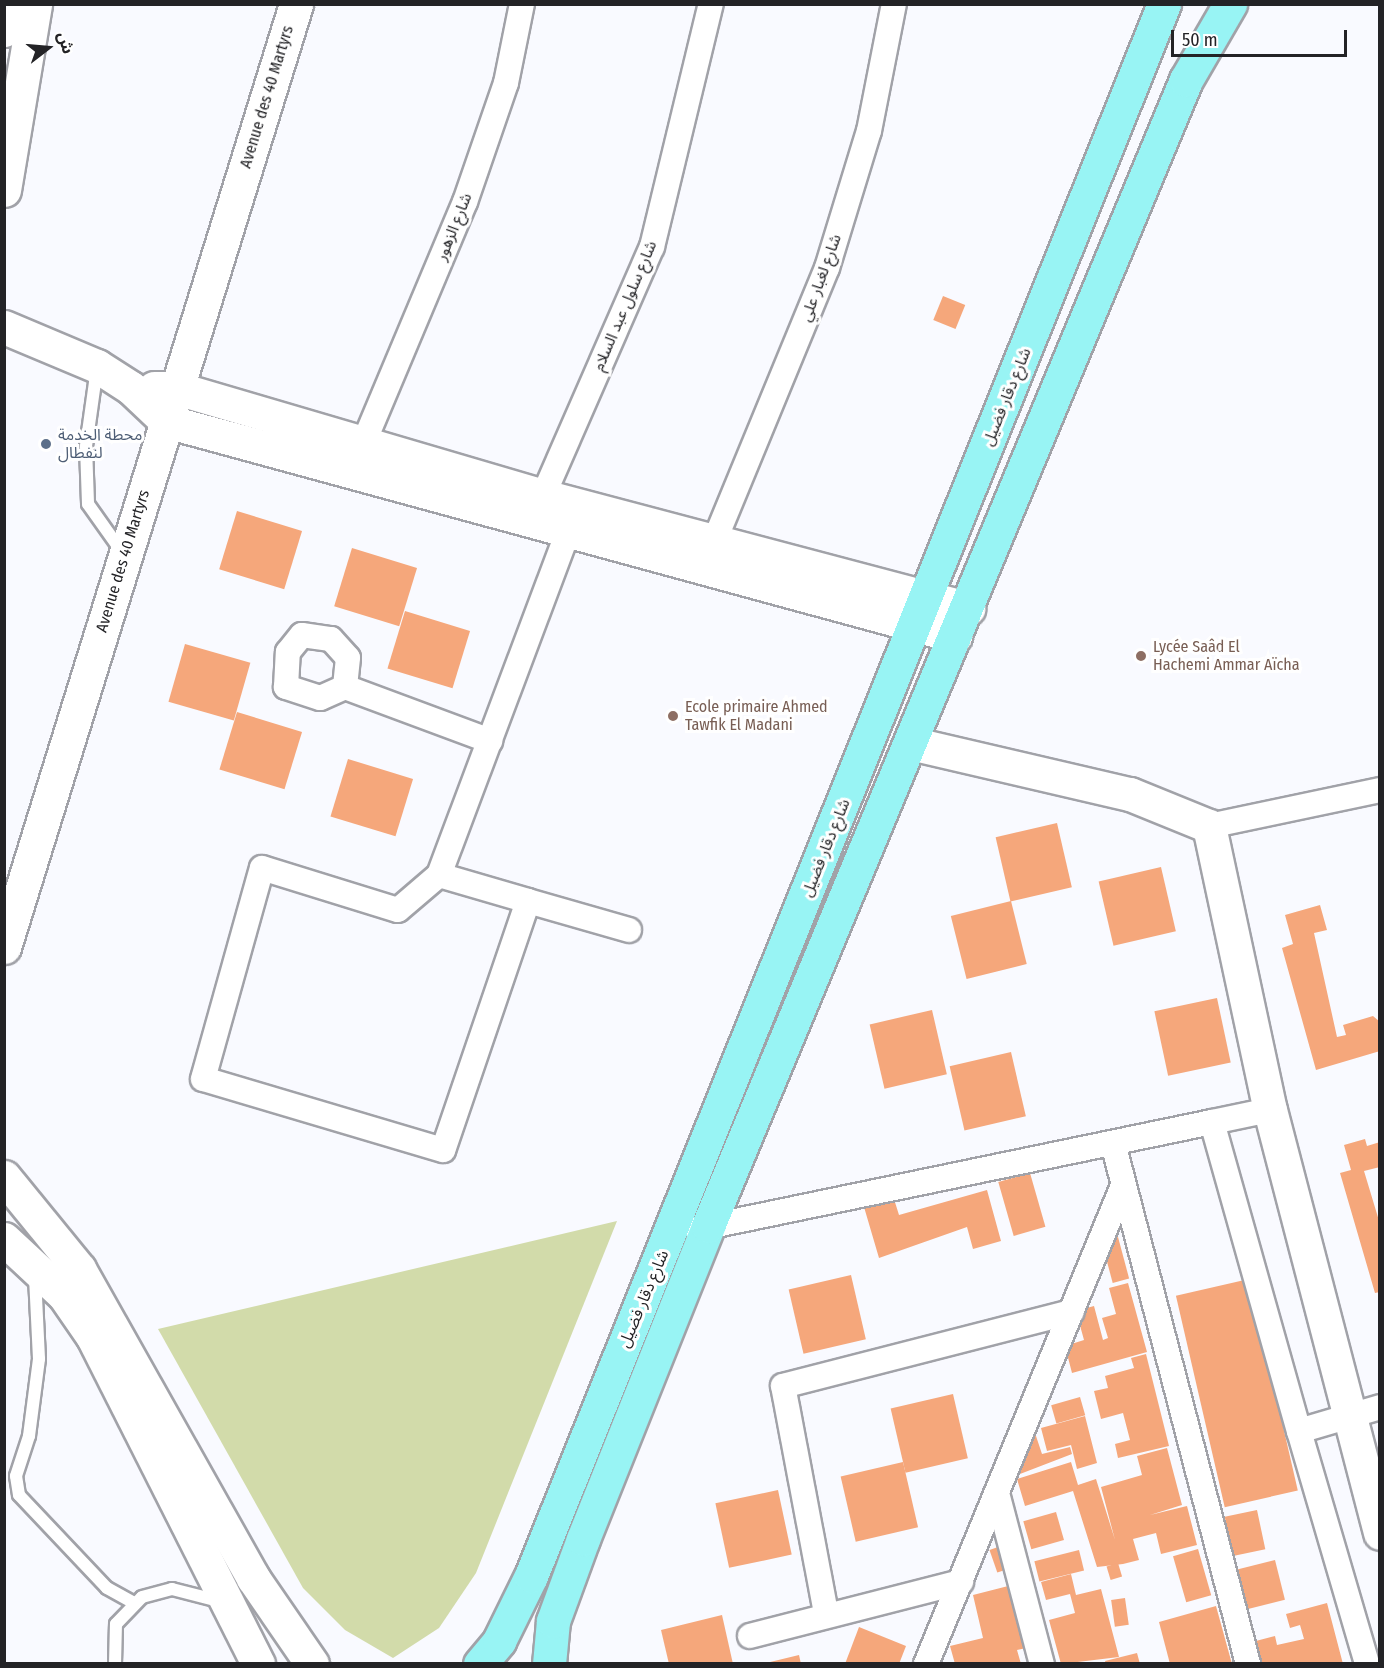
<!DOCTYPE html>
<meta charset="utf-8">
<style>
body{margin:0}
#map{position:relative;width:1384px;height:1668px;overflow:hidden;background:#f9faff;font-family:"Fira Sans Condensed","Noto Sans Arabic",sans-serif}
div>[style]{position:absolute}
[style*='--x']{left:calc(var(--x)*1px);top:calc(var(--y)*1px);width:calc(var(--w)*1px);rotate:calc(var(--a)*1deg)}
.green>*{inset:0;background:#d2dbaa}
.building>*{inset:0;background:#f5a77b;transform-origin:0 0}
.roads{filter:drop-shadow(2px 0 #a1a2a8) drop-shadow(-2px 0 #a1a2a8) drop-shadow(0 2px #a1a2a8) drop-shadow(0 -2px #a1a2a8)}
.lane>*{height:12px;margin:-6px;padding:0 6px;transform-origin:6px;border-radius:6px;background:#fff}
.street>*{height:24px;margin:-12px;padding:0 12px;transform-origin:12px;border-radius:12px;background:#fff}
.secondary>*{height:33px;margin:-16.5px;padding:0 16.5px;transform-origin:16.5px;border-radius:16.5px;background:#fff}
.primary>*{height:33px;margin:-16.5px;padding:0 16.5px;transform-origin:16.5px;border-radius:16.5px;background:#98f4f4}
.dots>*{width:16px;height:16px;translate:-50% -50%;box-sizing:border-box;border:3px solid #fff;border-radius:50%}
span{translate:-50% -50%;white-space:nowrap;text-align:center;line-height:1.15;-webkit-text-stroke:6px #fff;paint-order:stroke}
.street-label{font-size:16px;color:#232326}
.service-label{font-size:16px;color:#4e5e75}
.left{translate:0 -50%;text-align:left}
.education-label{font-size:16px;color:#785e54}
.frame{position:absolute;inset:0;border:6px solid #232326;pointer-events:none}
.north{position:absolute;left:18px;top:18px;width:60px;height:60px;-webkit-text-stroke:4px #fff;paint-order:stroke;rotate:74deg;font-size:16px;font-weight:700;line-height:24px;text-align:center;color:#232326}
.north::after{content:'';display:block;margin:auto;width:21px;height:27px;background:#232326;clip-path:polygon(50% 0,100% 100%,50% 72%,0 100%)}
.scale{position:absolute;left:1171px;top:30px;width:176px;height:27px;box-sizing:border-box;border:3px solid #232326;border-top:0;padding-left:8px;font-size:18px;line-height:21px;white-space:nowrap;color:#232326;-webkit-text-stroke:4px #fff;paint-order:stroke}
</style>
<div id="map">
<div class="green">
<i style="clip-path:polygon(617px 1221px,476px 1573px,439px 1628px,393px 1658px,345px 1630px,303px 1588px,158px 1329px)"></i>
</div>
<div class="building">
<i style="left:943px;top:296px;width:24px;height:26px;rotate:22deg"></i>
<i style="left:237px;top:511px;width:68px;height:61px;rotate:17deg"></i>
<i style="left:352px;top:548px;width:68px;height:61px;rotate:17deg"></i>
<i style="left:405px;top:611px;width:68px;height:60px;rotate:17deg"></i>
<i style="left:185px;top:644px;width:68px;height:60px;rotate:16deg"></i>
<i style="left:237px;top:712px;width:68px;height:60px;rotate:17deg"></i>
<i style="left:348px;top:759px;width:68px;height:60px;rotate:17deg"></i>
<i style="left:1057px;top:823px;width:66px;height:63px;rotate:77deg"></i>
<i style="left:1161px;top:867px;width:66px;height:64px;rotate:77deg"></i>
<i style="left:1011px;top:901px;width:65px;height:62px;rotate:76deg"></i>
<i style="clip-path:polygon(1320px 905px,1327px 930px,1314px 933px,1337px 1037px,1346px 1035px,1343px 1025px,1373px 1016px,1380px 1022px,1380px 1051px,1316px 1070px,1282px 948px,1293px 944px,1285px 915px)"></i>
<i style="left:1217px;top:998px;width:66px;height:64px;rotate:78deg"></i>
<i style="left:932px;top:1010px;width:66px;height:64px;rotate:77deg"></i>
<i style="left:1011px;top:1052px;width:66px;height:63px;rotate:77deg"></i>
<i style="clip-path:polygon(1365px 1139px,1367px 1146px,1380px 1142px,1380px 1167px,1364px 1171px,1380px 1224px,1380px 1292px,1375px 1293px,1340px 1173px,1351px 1170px,1344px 1145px)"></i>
<i style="left:1030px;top:1173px;width:56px;height:33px;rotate:74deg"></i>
<i style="clip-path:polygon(987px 1190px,1001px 1241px,973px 1249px,967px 1227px,879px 1258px,864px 1207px,894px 1199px,899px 1215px)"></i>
<i style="left:1118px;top:1237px;width:43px;height:17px;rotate:75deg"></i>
<i style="left:851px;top:1275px;width:66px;height:64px;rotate:77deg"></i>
<i style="left:1249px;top:1279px;width:217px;height:75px;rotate:77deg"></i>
<i style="clip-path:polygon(1128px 1283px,1147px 1352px,1072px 1373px,1065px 1346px,1084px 1340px,1076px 1311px,1094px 1306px,1103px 1340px,1108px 1338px,1102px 1318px,1116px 1314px,1109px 1288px)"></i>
<i style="clip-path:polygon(1146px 1354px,1169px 1446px,1118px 1458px,1115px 1444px,1130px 1440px,1123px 1413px,1101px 1419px,1094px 1391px,1108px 1388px,1105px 1376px,1134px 1368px,1131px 1358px)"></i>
<i style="left:953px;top:1394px;width:66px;height:64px;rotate:77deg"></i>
<i style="left:1080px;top:1397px;width:19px;height:30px;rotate:74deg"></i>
<i style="clip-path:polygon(1085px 1416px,1097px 1463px,1077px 1469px,1071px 1445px,1047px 1451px,1041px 1428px)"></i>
<i style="clip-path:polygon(1034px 1430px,1042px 1454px,1070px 1447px,1072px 1454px,1020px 1474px,1008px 1439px)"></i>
<i style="clip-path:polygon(1167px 1448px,1182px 1505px,1150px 1515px,1187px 1506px,1197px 1545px,1161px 1554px,1156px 1533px,1133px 1539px,1139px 1560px,1123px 1564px,1097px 1567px,1073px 1491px,1025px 1506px,1017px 1479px,1071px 1462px,1078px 1485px,1096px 1479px,1115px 1540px,1101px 1487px,1142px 1475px,1137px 1456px)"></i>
<i style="left:903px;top:1462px;width:67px;height:64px;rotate:77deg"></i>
<i style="left:778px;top:1490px;width:66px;height:64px;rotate:78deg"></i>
<i style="left:1257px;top:1510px;width:40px;height:33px;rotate:78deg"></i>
<i style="left:1056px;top:1512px;width:29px;height:34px;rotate:74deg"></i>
<i style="left:998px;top:1547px;width:24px;height:9px;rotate:71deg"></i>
<i style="left:1198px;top:1549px;width:48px;height:26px;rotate:74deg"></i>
<i style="left:1079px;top:1550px;width:21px;height:46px;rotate:76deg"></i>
<i style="left:1275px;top:1560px;width:41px;height:40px;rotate:76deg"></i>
<i style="left:1118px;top:1563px;width:14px;height:12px;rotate:73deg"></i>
<i style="clip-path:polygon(1071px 1574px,1076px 1595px,1101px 1589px,1119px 1657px,1061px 1664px,1049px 1620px,1075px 1613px,1070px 1594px,1046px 1600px,1041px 1582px)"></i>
<i style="clip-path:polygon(1016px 1584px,1031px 1647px,1017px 1650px,1021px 1664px,955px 1664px,950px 1646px,983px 1638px,973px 1595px)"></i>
<i style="left:1125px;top:1598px;width:27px;height:14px;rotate:82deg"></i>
<i style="clip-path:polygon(1327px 1603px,1343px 1664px,1258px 1664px,1252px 1642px,1275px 1636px,1277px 1645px,1304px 1639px,1300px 1625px,1290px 1628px,1286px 1614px)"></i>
<i style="clip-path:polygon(1216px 1606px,1232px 1664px,1170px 1664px,1159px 1622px)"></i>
<i style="clip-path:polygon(722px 1615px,733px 1664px,669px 1664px,661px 1630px)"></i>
<i style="clip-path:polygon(859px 1627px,906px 1646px,899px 1664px,845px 1664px)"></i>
<i style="clip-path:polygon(1137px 1653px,1140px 1664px,1106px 1664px,1105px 1661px)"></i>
<i style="clip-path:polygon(799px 1655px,801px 1664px,766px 1664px,766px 1663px)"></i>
</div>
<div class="roads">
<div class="lane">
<i style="--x:97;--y:368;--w:79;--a:98"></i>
<i style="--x:86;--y:446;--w:58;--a:88"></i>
<i style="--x:88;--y:504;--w:59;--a:54.7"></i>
<i style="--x:35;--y:1277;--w:82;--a:87.2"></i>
<i style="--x:39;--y:1359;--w:78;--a:97.4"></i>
<i style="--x:29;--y:1436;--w:42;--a:108"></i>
<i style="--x:16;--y:1476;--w:19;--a:81"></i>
<i style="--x:19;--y:1495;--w:128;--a:46.6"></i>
<i style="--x:107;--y:1588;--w:31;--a:29"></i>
<i style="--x:115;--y:1664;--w:40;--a:-88.6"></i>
<i style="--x:116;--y:1624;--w:37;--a:-46"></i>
<i style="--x:142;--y:1597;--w:31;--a:-15"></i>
<i style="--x:172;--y:1589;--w:49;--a:14.3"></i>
</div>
<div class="street">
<i style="--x:364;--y:442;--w:260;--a:-67.2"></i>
<i style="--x:465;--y:202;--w:126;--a:-71"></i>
<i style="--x:506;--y:83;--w:81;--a:-78.6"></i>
<i style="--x:543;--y:496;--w:272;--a:-66.4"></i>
<i style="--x:652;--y:247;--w:250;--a:-76.4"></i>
<i style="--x:714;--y:542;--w:296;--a:-67.6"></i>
<i style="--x:827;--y:268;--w:143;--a:-73"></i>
<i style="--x:869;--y:131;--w:129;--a:-78.9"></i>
<i style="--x:345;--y:687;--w:27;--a:156"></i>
<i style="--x:320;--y:698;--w:36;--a:-162"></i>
<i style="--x:286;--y:687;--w:35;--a:-87"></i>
<i style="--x:288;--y:652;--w:22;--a:-51"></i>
<i style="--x:302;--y:635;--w:29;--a:8"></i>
<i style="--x:331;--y:639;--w:25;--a:48"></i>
<i style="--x:348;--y:658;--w:29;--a:96"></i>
<i style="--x:345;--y:687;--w:155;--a:20.4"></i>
<i style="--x:1209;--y:826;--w:175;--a:-11.9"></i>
<i style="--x:439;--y:875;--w:93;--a:16.3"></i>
<i style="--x:528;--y:901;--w:263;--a:108.8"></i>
<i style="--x:443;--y:1150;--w:250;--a:-163.5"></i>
<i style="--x:203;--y:1079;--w:219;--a:-74.4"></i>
<i style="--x:262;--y:868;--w:142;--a:17.2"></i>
<i style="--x:398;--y:910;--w:54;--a:-40.5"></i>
<i style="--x:439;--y:875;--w:384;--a:-69.4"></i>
<i style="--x:528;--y:901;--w:105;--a:16"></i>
<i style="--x:1212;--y:1122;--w:59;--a:-11.7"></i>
<i style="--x:1113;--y:1143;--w:538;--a:75.47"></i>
<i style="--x:697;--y:1229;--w:526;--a:-11.74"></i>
<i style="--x:1212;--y:1122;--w:321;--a:74.3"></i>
<i style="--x:1299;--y:1431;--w:84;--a:-16.5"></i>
<i style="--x:1299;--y:1431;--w:243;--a:73.7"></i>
<i style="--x:997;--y:1493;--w:177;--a:75.3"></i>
<i style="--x:826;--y:1613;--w:231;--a:-100.7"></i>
<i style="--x:783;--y:1386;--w:298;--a:-14.4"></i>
<i style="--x:750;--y:1636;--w:218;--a:-14.4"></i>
<i style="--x:926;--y:1664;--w:515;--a:-67.62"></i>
</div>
<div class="secondary">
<i style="--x:4;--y:30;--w:26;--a:-79"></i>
<i style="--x:4;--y:190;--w:189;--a:-80.5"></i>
<i style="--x:4;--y:327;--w:101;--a:22.8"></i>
<i style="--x:97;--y:366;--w:40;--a:32.9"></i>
<i style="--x:131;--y:388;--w:48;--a:43.3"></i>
<i style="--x:166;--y:421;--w:818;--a:15.24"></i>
<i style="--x:154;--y:388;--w:22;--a:0"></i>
<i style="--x:176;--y:388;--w:383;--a:16.4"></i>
<i style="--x:543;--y:496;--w:440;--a:14.8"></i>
<i style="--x:910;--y:743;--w:226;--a:13.1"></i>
<i style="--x:1130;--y:794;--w:85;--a:22.1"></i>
<i style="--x:1209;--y:826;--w:290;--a:77.9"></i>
<i style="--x:1270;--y:1110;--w:437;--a:75.4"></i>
<i style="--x:4;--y:947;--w:987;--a:-72.79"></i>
<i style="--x:4;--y:1177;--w:119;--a:50.8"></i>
<i style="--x:79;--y:1269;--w:355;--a:60.6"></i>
<i style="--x:253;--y:1578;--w:104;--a:55.5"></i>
<i style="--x:4;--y:1239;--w:82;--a:43"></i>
<i style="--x:64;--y:1295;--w:51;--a:55.4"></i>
<i style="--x:93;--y:1337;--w:366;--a:63.2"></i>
</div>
<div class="primary">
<i style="--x:480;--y:1664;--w:30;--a:-50"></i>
<i style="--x:499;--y:1641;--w:72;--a:-63.8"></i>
<i style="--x:531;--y:1576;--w:1695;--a:-68.07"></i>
<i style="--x:549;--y:1664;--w:43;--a:-84.7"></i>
<i style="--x:553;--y:1621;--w:87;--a:-69.9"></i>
<i style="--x:583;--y:1539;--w:337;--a:-68.2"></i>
<i style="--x:708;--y:1226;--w:1242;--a:-67.36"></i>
<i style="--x:1186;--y:80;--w:88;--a:-59.9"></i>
</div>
</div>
<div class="dots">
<i style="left:46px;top:444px;background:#5c6f8a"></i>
<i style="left:1141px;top:656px;background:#8d6e63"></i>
<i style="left:673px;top:716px;background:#8d6e63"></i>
</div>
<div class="street-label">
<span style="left:267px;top:97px;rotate:-73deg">Avenue des 40 Martyrs</span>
<span style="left:454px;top:227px;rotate:-68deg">شارع الزهور</span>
<span style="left:821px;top:278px;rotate:-70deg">شارع لغبار علي</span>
<span style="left:625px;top:306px;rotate:-67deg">شارع سلول عبد السلام</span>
<span style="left:1007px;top:397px;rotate:-68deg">شارع دقار فضيل</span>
<span style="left:123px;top:561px;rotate:-73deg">Avenue des 40 Martyrs</span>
<span style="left:826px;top:848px;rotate:-68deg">شارع دقار فضيل</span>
<span style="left:644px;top:1299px;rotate:-67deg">شارع دقار فضيل</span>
</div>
<div class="service-label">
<span class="left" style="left:58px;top:444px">محطة الخدمة<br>لنفطال</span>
</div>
<div class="education-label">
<span class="left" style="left:1153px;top:656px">Lycée Saâd El<br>Hachemi Ammar Aïcha</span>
<span class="left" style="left:685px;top:716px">Ecole primaire Ahmed<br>Tawfik El Madani</span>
</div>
<div class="frame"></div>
<div class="north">ش</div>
<div class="scale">50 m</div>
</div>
